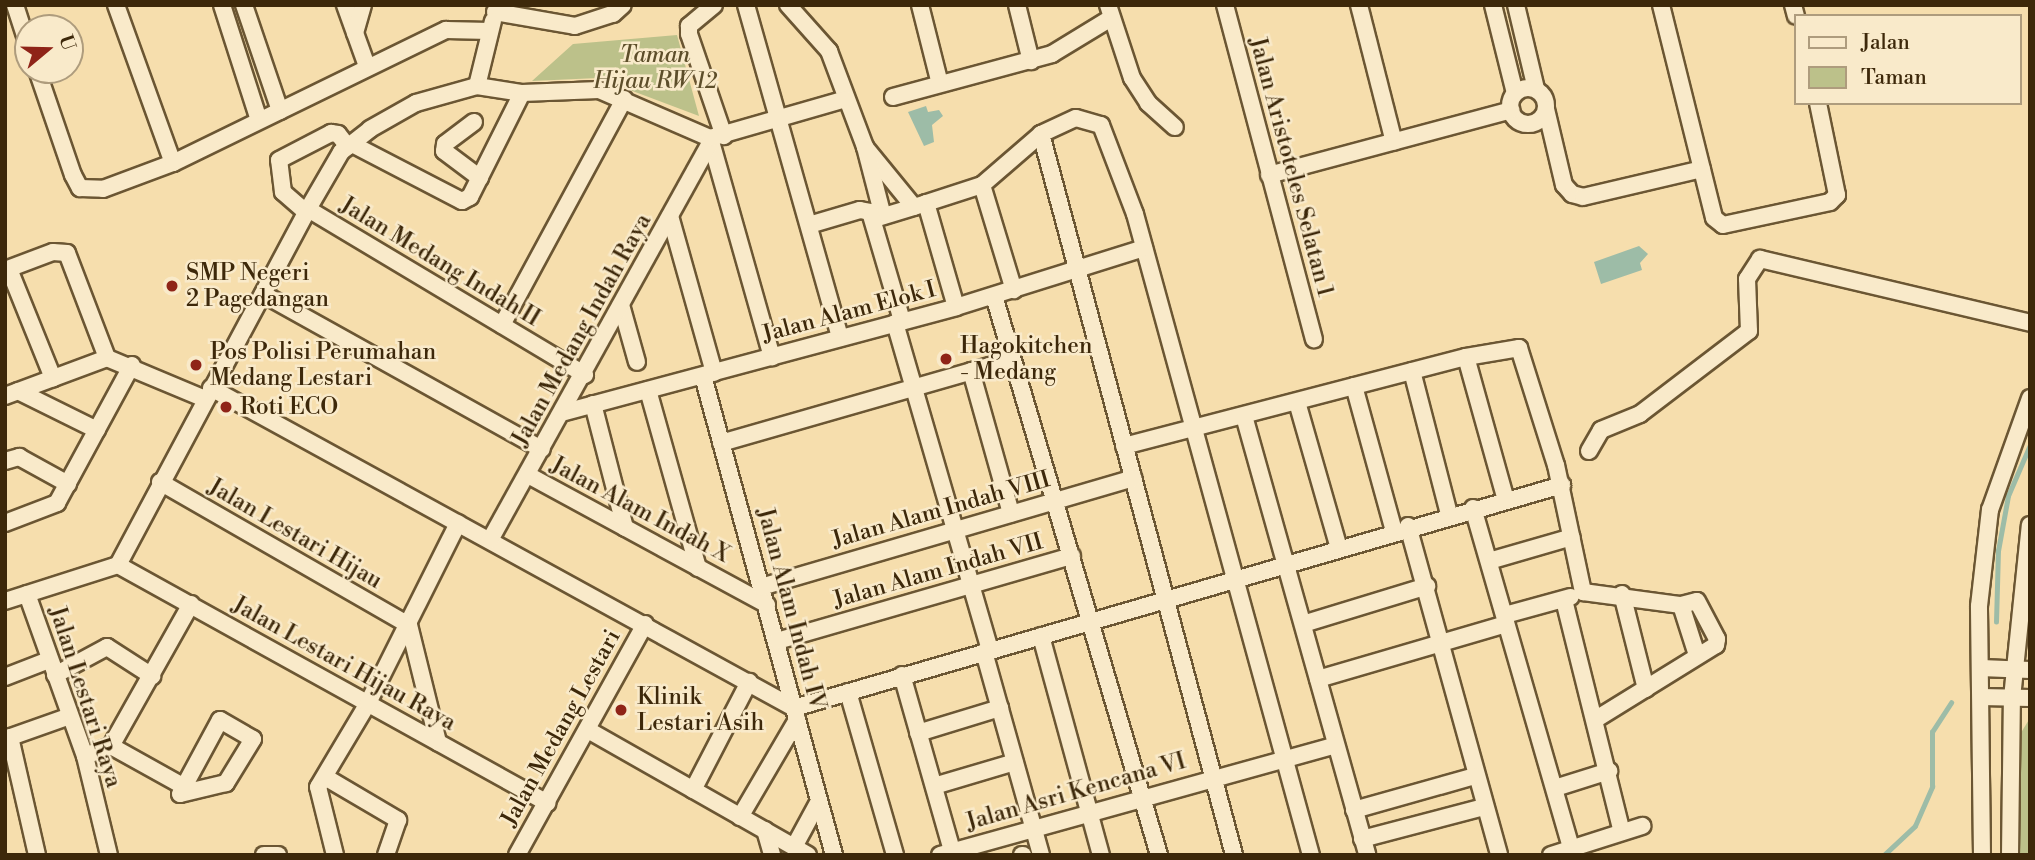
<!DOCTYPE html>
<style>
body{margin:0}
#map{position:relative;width:2035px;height:860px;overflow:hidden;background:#f6dead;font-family:"Libre Bodoni",serif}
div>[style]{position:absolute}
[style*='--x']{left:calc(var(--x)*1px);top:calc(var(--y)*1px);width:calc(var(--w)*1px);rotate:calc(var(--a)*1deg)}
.green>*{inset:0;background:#bcc18a}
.water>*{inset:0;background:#9dbca7}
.stream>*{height:4.5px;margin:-2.25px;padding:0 2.25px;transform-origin:2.25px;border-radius:2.25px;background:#9dbca7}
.roads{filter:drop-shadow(2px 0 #6b5633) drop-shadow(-2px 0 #6b5633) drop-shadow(0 2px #6b5633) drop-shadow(0 -2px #6b5633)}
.minor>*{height:16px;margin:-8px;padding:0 8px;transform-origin:8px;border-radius:8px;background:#f9eaca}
.minor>.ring{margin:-8px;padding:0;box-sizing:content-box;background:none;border:16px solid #f9eaca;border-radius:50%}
.dots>*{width:19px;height:19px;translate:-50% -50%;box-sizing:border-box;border:4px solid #f9eaca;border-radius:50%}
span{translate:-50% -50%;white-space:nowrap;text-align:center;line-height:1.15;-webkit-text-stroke:5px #f9eaca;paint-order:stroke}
.park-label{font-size:23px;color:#5d4e2a;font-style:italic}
.street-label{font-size:23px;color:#3d280a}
.poi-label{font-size:23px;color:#3d280a}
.left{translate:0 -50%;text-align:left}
.frame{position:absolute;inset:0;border:7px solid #3d280a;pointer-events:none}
.legend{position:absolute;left:1794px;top:14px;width:228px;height:91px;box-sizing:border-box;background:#f9eaca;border:2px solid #ae9c7d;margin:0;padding:9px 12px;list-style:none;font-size:21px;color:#3d280a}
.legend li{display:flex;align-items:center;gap:14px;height:35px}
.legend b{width:35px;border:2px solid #ae9c7d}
.north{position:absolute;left:14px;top:14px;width:70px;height:70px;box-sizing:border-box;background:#f9eaca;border:2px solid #ae9c7d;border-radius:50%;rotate:71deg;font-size:19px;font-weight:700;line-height:28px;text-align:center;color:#3d280a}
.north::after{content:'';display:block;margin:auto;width:24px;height:32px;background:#8f2418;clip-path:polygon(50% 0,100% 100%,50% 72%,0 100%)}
</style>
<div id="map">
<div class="green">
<i style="clip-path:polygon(677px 35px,699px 116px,598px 78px,532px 81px,573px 44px)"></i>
<i style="clip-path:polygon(2030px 718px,2030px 855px,2020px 855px,2019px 736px)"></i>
</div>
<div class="water">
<i style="clip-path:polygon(926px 106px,928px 112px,939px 110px,943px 116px,932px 125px,934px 142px,924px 146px,908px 112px)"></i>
<i style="clip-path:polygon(1639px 246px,1648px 254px,1640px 263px,1642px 270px,1601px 284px,1594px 262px)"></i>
</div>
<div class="stream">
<i style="--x:1996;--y:622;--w:71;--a:-88.4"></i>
<i style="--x:1998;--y:551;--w:56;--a:-79.7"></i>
<i style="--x:2008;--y:496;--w:56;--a:-66.7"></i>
<i style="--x:1884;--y:855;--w:42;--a:-43.1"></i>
<i style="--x:1915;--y:826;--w:43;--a:-66.4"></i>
<i style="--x:1932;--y:787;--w:55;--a:-90"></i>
<i style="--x:1932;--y:732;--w:35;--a:-57"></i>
</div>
<div class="roads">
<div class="minor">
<i style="--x:15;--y:5;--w:42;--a:72"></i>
<i style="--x:116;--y:5;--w:168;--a:70.2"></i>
<i style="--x:222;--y:5;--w:121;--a:72.2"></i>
<i style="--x:244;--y:5;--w:112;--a:71.2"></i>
<i style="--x:345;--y:5;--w:65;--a:70.2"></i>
<i style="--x:714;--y:5;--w:33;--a:140"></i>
<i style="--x:689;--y:26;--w:8;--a:90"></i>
<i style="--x:689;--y:34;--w:108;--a:71.1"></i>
<i style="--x:746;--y:5;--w:346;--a:74.2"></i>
<i style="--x:788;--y:5;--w:62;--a:48.3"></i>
<i style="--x:829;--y:51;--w:103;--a:69.4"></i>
<i style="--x:865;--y:147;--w:77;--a:50.8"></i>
<i style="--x:914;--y:207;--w:71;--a:-17.9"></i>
<i style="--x:982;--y:185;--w:78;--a:-40.8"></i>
<i style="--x:1041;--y:134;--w:38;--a:-25"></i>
<i style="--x:1076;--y:118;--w:26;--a:16"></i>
<i style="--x:1101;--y:125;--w:95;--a:69.1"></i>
<i style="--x:1135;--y:214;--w:665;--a:74.65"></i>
<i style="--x:920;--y:5;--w:81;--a:75.8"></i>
<i style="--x:1017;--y:5;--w:58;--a:76"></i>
<i style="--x:1108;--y:5;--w:77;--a:71.8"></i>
<i style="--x:1132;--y:78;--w:30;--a:57"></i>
<i style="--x:1148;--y:103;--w:36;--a:42"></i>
<i style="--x:1225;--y:5;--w:346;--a:75.1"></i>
<i style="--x:1359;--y:5;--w:141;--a:75.7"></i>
<i style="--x:1493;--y:5;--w:91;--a:76"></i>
<i style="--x:1516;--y:5;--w:86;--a:76.6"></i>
<i style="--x:1661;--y:5;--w:219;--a:76"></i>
<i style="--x:1714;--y:218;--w:11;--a:38"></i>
<i style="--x:1723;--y:225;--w:109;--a:-12.1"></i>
<i style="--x:1830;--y:202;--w:10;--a:-45"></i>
<i style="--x:1837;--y:195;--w:94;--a:-101.7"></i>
<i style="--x:1793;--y:5;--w:11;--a:75"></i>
<i style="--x:495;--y:12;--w:81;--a:9.9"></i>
<i style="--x:575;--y:26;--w:40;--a:-18"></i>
<i style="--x:613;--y:14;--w:13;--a:-42"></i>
<i style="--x:355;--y:33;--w:29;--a:-74"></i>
<i style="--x:37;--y:70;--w:111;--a:71.1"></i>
<i style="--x:73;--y:175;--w:15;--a:62"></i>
<i style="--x:80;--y:188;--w:23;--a:2"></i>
<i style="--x:103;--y:189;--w:75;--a:-20.4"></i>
<i style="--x:173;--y:163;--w:304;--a:-26"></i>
<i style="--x:446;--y:30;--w:44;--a:1.3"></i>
<i style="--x:477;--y:86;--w:67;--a:-76.2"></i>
<i class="ring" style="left:1510px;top:88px;width:20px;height:20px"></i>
<i style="--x:893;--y:97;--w:165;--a:-15.1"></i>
<i style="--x:1052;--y:54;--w:69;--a:-31.4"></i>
<i style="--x:1546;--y:109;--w:78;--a:76.7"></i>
<i style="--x:1564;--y:185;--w:12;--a:48"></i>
<i style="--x:1572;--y:194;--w:11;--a:15"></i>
<i style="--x:1583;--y:197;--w:122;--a:-13.2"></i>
<i style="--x:474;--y:122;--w:36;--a:143"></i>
<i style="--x:445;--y:144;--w:7;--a:98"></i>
<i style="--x:444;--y:151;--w:45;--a:36.9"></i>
<i style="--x:1041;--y:134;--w:746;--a:75.01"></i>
<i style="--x:710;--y:138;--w:228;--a:74.2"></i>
<i style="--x:352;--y:144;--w:124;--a:27.4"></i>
<i style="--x:462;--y:201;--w:9;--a:-27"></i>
<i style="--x:470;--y:197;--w:116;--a:-63.4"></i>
<i style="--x:865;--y:147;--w:71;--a:75.4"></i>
<i style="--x:1269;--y:175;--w:251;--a:-15"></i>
<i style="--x:982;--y:185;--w:110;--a:73.1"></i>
<i style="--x:926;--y:203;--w:108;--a:73.9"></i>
<i style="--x:308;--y:209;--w:323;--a:30.9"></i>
<i style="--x:307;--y:213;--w:32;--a:-139"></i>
<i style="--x:283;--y:192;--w:32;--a:-97"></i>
<i style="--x:279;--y:160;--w:59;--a:-27.4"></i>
<i style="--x:331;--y:133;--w:7;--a:8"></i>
<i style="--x:338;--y:134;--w:16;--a:52"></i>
<i style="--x:670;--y:216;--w:163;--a:74.3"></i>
<i style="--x:874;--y:219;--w:42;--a:-16.7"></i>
<i style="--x:809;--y:225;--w:53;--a:-16.4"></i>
<i style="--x:860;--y:210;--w:10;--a:11"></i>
<i style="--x:870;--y:212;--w:114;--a:73.6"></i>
<i style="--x:9;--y:269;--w:118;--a:68"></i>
<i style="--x:5;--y:270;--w:51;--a:-20.6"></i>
<i style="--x:53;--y:252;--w:14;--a:4"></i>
<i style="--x:67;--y:253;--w:112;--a:69.1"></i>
<i style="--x:263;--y:294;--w:319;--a:29.1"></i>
<i style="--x:994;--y:296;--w:583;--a:73.55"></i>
<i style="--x:621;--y:305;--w:59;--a:74.3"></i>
<i style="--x:895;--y:323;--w:341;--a:73.8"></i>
<i style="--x:502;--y:325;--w:257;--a:-61.6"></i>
<i style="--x:1466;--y:357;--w:148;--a:74.4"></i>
<i style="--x:971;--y:371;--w:148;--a:74.3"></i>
<i style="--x:1412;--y:371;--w:148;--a:75.5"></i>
<i style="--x:703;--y:376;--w:497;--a:74.7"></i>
<i style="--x:1354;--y:386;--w:150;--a:74.6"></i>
<i style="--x:211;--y:388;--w:665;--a:28.76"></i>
<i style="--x:794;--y:708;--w:800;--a:-16.19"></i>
<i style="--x:648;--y:390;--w:185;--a:74.3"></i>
<i style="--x:18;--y:391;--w:88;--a:26.3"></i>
<i style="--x:5;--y:396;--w:109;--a:-20.4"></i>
<i style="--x:107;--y:358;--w:106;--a:22.7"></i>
<i style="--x:1297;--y:402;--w:152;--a:74"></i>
<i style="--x:593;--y:404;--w:128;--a:75.5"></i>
<i style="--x:565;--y:412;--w:405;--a:-15"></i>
<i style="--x:956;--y:307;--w:197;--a:-17.4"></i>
<i style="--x:1244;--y:416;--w:456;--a:74.3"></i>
<i style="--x:721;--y:443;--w:302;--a:-16"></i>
<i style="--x:1124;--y:446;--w:353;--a:-14.6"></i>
<i style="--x:1466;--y:357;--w:54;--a:-9.6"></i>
<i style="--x:1519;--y:348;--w:123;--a:72.5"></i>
<i style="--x:1556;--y:465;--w:130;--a:78"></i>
<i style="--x:1583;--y:592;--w:99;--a:7.6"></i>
<i style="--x:1681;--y:605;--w:16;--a:-14"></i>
<i style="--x:1697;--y:601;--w:43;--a:62.2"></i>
<i style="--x:1717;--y:639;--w:6;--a:99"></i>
<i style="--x:1716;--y:645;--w:141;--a:148.3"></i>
<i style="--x:1589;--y:451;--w:24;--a:-60"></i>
<i style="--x:1601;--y:430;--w:42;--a:-22.3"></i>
<i style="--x:1640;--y:414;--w:137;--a:-37.3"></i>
<i style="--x:1749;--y:331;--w:52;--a:-92.2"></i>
<i style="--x:1747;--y:279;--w:24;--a:-57"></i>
<i style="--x:1760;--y:259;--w:277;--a:13.3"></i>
<i style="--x:5;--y:461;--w:15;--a:-16"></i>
<i style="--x:19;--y:457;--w:56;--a:28.9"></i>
<i style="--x:528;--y:475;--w:272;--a:28.5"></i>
<i style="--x:160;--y:482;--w:287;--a:29.9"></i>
<i style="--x:409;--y:625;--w:121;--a:76.1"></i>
<i style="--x:1473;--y:508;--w:354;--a:73.9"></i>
<i style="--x:5;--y:523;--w:56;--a:-21"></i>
<i style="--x:57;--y:503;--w:157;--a:-61.5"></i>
<i style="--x:1408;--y:526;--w:341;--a:74.5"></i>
<i style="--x:490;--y:540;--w:455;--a:-61"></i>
<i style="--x:1489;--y:561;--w:86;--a:-16.1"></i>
<i style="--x:118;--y:565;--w:404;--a:-61.9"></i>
<i style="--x:308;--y:209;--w:66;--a:-59.9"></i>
<i style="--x:341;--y:152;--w:37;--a:-38"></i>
<i style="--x:370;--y:129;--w:53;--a:-29.5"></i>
<i style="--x:416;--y:103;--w:63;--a:-15.6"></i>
<i style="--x:477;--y:86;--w:46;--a:8.8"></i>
<i style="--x:522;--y:93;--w:77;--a:-2.2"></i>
<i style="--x:599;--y:90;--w:121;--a:23.4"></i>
<i style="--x:710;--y:138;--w:141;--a:-16"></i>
<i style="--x:118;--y:565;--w:491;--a:29"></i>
<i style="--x:761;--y:587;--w:388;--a:-16.3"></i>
<i style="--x:27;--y:594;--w:172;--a:70.3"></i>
<i style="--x:85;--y:756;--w:102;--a:76.4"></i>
<i style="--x:1622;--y:594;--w:98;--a:75.8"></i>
<i style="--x:1564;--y:600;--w:239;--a:76"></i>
<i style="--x:5;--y:601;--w:119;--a:-17.7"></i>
<i style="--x:1681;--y:605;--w:52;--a:72.3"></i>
<i style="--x:1505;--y:615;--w:68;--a:-15.3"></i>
<i style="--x:1303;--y:624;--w:130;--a:-17"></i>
<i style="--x:1041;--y:636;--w:227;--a:74.7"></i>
<i style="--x:777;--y:641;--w:307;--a:-16.1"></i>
<i style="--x:984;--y:652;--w:211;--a:74.3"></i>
<i style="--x:1981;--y:668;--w:49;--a:2.3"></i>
<i style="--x:55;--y:675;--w:59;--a:-28.3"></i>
<i style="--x:107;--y:647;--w:54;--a:32.8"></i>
<i style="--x:902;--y:675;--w:183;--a:74.1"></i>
<i style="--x:5;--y:677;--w:47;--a:-21.1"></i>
<i style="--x:1318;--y:679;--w:196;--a:-16.3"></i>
<i style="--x:848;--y:692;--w:170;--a:73.9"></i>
<i style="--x:1981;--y:697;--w:49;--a:1.2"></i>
<i style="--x:220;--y:720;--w:38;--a:30"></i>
<i style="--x:253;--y:739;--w:52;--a:121.5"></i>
<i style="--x:226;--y:783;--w:47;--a:166.6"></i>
<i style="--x:180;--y:794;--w:84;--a:-61.6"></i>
<i style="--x:588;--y:730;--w:253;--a:29.6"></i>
<i style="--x:918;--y:733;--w:86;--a:-17"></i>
<i style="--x:10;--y:737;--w:121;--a:77.1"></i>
<i style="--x:5;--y:739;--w:69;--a:-19.5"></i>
<i style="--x:111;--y:746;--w:82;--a:29.1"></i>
<i style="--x:85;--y:756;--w:28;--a:-21"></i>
<i style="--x:111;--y:746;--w:163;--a:-60.6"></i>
<i style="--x:325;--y:777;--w:85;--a:30.5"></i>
<i style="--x:398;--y:820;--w:37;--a:109"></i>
<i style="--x:934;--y:786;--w:84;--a:-16.5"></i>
<i style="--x:1555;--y:788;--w:57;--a:-17.5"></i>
<i style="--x:693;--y:790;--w:122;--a:-62.6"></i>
<i style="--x:1354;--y:810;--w:126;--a:-15.7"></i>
<i style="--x:740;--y:817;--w:113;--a:-59.6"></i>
<i style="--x:765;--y:830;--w:26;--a:74"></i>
<i style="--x:1362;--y:839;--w:126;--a:-14.7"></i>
<i style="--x:794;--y:847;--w:52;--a:-61.5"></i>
<i style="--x:264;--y:855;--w:14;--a:0"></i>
<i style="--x:335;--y:855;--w:70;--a:-104"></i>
<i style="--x:318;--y:787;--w:98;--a:-59.2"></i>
<i style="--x:368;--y:703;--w:201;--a:-63.4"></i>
<i style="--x:517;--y:855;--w:264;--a:-61"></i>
<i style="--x:940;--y:855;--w:411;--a:-15.5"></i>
<i style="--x:1022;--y:855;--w:1;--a:0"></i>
<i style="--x:1551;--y:855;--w:96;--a:-17.7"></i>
<i style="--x:1982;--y:855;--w:249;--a:-90.7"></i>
<i style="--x:1979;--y:606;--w:97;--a:-83.5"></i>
<i style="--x:1990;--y:510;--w:119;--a:-70.3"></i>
<i style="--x:2010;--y:855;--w:157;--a:-89.3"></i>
<i style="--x:2012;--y:698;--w:174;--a:-84.1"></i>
</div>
</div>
<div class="dots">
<i style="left:172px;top:286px;background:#8f2418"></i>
<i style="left:946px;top:359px;background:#8f2418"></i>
<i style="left:196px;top:365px;background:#8f2418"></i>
<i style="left:226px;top:407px;background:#8f2418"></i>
<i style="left:621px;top:710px;background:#8f2418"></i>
</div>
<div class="park-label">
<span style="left:655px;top:68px">Taman<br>Hijau RW 12</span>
</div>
<div class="street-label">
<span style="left:1291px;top:167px;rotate:75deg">Jalan Aristoteles Selatan 1</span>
<span style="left:440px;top:262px;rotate:31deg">Jalan Medang Indah II</span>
<span style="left:849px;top:312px;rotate:-15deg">Jalan Alam Elok I</span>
<span style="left:582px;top:330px;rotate:-61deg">Jalan Medang Indah Raya</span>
<span style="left:640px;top:510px;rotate:28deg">Jalan Alam Indah X</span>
<span style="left:941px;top:510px;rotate:-16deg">Jalan Alam Indah VIII</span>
<span style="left:295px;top:534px;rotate:30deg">Jalan Lestari Hijau</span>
<span style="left:938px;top:571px;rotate:-16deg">Jalan Alam Indah VII</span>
<span style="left:791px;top:609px;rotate:75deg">Jalan Alam Indah IV</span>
<span style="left:344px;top:664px;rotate:29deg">Jalan Lestari Hijau Raya</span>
<span style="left:85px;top:697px;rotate:72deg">Jalan Lestari Raya</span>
<span style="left:561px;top:728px;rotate:-61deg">Jalan Medang Lestari</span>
<span style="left:1076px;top:792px;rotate:-16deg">Jalan Asri Kencana VI</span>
</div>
<div class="poi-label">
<span class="left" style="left:186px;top:286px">SMP Negeri<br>2 Pagedangan</span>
<span class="left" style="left:960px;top:359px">Hagokitchen<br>- Medang</span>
<span class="left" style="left:210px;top:365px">Pos Polisi Perumahan<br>Medang Lestari</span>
<span class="left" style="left:240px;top:407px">Roti ECO</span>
<span class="left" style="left:637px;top:710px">Klinik<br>Lestari Asih</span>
</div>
<div class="frame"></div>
<ul class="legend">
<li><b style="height:9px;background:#f9eaca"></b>Jalan</li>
<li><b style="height:19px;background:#bcc18a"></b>Taman</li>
</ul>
<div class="north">U</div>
</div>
